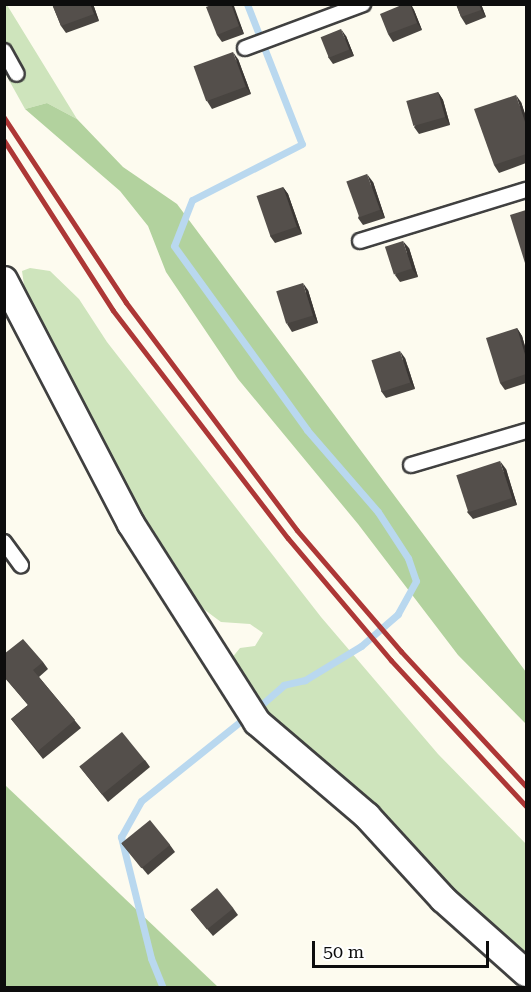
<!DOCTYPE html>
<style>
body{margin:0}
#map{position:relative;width:531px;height:992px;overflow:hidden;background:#fdfbef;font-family:"Roboto Serif",serif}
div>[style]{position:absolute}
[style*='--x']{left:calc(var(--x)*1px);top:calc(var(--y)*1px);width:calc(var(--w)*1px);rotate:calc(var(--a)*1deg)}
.green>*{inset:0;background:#cee4bc}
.forest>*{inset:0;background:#b2d29e}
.stream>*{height:7px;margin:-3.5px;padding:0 3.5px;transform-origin:3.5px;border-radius:3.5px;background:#b9d8ef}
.roads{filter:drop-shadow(2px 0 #404040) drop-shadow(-2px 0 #404040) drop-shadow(0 2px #404040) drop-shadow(0 -2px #404040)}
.lane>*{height:14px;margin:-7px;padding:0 7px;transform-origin:7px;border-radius:7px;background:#fff}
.street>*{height:26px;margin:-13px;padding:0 13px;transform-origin:13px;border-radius:13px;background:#fff}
.rail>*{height:4.5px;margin:-2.25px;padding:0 2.25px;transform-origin:2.25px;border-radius:2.25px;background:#ad3736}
.wall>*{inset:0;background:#484440}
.shaded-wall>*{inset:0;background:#3b3734}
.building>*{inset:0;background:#544f4b;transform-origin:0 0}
span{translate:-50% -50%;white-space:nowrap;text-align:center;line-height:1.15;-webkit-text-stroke:6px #fff;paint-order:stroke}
.frame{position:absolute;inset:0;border:6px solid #0d0d0d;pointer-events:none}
.scale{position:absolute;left:312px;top:941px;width:177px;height:27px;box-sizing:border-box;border:3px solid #0d0d0d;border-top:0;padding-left:8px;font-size:18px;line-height:21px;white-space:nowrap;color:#0d0d0d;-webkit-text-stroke:4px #fff;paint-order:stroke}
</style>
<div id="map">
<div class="green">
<i style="clip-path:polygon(4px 5px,7px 5px,77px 119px,47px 103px,25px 109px,5px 73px)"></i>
<i style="clip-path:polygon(30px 268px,50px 271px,79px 299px,107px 342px,321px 617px,438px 754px,526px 844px,526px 959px,445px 885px,407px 838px,296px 750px,263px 717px,231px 659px,240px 648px,255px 646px,263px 633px,250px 624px,221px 622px,186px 596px,28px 313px,22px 271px)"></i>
</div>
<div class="forest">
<i style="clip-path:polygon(47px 103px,77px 119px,123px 167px,177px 204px,526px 672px,526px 724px,458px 655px,358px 524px,238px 379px,166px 272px,148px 226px,120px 191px,25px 109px)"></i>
<i style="clip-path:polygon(5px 785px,218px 987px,5px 987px)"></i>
</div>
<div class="stream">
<i style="--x:247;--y:4;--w:150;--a:68.6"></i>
<i style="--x:302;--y:144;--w:123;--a:153"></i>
<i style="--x:192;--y:200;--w:49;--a:111.4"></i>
<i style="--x:174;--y:246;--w:227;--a:54.1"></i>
<i style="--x:307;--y:430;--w:108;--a:49.1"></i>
<i style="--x:378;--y:512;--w:55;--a:56.9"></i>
<i style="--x:408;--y:558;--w:24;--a:71"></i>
<i style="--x:416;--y:581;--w:38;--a:119"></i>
<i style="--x:398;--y:614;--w:49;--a:139.1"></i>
<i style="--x:361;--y:646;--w:66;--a:148.7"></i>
<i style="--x:305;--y:680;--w:22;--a:167"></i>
<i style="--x:284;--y:685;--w:37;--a:139"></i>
<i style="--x:163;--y:988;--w:32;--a:-112"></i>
<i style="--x:151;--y:958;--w:125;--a:-103.9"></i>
<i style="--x:121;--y:837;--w:41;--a:-60.9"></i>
<i style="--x:141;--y:801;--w:136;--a:-38.7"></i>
</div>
<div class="roads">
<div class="lane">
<i style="--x:245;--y:48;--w:126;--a:-20.4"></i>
<i style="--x:4;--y:51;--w:26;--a:61"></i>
<i style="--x:360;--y:241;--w:174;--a:-17.1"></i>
<i style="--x:411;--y:465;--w:120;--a:-16.5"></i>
<i style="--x:4;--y:542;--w:29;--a:54"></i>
</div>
<div class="street">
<i style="--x:4;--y:280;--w:275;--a:62.5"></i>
<i style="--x:131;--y:524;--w:235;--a:57.5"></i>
<i style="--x:257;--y:722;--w:145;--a:40.5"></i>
<i style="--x:367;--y:816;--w:113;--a:47.5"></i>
<i style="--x:443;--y:899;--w:111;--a:41.7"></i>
</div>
</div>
<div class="rail">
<i style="--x:4;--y:117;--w:222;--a:56.6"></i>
<i style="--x:126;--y:302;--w:285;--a:53.1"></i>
<i style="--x:297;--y:530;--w:160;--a:49.3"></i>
<i style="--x:401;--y:651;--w:184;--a:47.2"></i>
<i style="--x:4;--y:140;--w:202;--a:57.3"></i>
<i style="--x:113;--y:310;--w:287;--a:52.5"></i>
<i style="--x:288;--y:538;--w:160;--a:49.8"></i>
<i style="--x:391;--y:660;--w:199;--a:47.2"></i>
</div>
<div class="wall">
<i style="clip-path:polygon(52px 4px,93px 4px,99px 21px,66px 33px,61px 26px)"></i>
<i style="clip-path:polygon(214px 4px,232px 4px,244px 34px,222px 42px,217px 35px)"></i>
<i style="clip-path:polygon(404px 4px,411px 4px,414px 10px,422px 30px,393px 42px,388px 34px)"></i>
<i style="clip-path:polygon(456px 4px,481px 4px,486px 17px,466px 25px,461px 17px)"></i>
<i style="clip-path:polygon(346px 36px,354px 56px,333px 64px,328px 57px)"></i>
<i style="clip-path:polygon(238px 59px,251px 94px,212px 109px,207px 101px)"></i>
<i style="clip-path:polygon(438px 92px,443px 100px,450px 125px,419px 134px,414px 127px)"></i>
<i style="clip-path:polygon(521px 102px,526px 117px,526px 163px,499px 173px,494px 165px)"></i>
<i style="clip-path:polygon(373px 182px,385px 218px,363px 225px,358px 218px)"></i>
<i style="clip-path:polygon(283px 187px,288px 194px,302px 234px,275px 243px,270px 236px)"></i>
<i style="clip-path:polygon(409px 248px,418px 277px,400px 282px,395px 275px)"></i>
<i style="clip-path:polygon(308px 290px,318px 323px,292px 332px,287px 324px)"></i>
<i style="clip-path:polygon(517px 328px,522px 336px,526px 350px,526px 383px,505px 390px,500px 383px)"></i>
<i style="clip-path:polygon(405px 358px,415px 389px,386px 398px,381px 391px)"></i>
<i style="clip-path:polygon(506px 469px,517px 505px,473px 519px,467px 512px)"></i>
<i style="clip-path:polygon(4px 654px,43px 662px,48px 669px,39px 677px,81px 728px,43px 759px,11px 719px,28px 705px,4px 677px)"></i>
<i style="clip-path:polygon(145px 760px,150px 767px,108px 802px,80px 767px)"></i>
<i style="clip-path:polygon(122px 844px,170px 845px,175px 852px,148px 875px)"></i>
<i style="clip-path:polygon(233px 908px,238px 915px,213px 936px,191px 910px)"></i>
</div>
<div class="shaded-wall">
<i style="clip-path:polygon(90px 4px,93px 4px,99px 21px,94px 14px)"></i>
<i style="clip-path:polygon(231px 4px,232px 4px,234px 6px,244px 34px,239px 26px)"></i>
<i style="clip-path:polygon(410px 4px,414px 10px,422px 30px,417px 23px)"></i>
<i style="clip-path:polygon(479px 4px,481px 4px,486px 17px,481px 10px)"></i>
<i style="clip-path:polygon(341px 29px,346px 36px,354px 56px,349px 49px)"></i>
<i style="clip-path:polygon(233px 52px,238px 59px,251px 94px,246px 87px)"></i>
<i style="clip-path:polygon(438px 92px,443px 100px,450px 125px,445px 117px)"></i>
<i style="clip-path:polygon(516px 95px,521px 102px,526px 117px,526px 125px)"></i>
<i style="clip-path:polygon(367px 174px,373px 182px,385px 218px,380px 210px)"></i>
<i style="clip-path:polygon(283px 187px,288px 194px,302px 234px,297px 227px)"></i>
<i style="clip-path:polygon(403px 241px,409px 248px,418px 277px,412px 269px)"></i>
<i style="clip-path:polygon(303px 283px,308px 290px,318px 323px,313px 316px)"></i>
<i style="clip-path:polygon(517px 328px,522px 336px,526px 350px,526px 358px)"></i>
<i style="clip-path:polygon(400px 351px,405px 358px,415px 389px,410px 382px)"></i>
<i style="clip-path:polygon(500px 461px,506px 469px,517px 505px,512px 498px)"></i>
</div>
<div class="building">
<i style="clip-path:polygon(52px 4px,90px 4px,94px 14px,61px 26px)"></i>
<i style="clip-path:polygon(214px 4px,231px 4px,239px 26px,217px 35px,206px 7px)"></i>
<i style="clip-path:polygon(404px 4px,410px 4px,417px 23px,388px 34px,380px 14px)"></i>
<i style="clip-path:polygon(456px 4px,479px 4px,481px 10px,461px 17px)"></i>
<i style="left:341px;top:29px;width:22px;height:22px;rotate:68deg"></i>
<i style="left:233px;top:52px;width:37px;height:42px;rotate:70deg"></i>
<i style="left:438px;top:92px;width:26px;height:33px;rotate:74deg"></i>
<i style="clip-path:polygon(516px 95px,526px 125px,526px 154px,494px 165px,474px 109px)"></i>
<i style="left:367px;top:174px;width:38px;height:22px;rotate:70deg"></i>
<i style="left:283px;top:187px;width:42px;height:28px;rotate:71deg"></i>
<i style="clip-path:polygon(526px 210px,526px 262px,525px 263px,510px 215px)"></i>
<i style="left:403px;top:241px;width:29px;height:19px;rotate:72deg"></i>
<i style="left:303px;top:283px;width:34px;height:28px;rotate:73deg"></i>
<i style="clip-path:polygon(517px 328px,526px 358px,526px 374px,500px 383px,486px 338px)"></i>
<i style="left:400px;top:351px;width:33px;height:30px;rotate:72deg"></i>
<i style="left:500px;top:461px;width:39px;height:46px;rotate:72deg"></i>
<i style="clip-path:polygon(23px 639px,43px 662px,33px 670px,75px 720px,38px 751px,11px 719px,28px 705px,4px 676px,4px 654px)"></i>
<i style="left:122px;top:732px;width:36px;height:55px;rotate:51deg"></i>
<i style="left:150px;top:820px;width:32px;height:37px;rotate:51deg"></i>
<i style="left:217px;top:888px;width:26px;height:34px;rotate:51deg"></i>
</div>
<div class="frame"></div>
<div class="scale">50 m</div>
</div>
